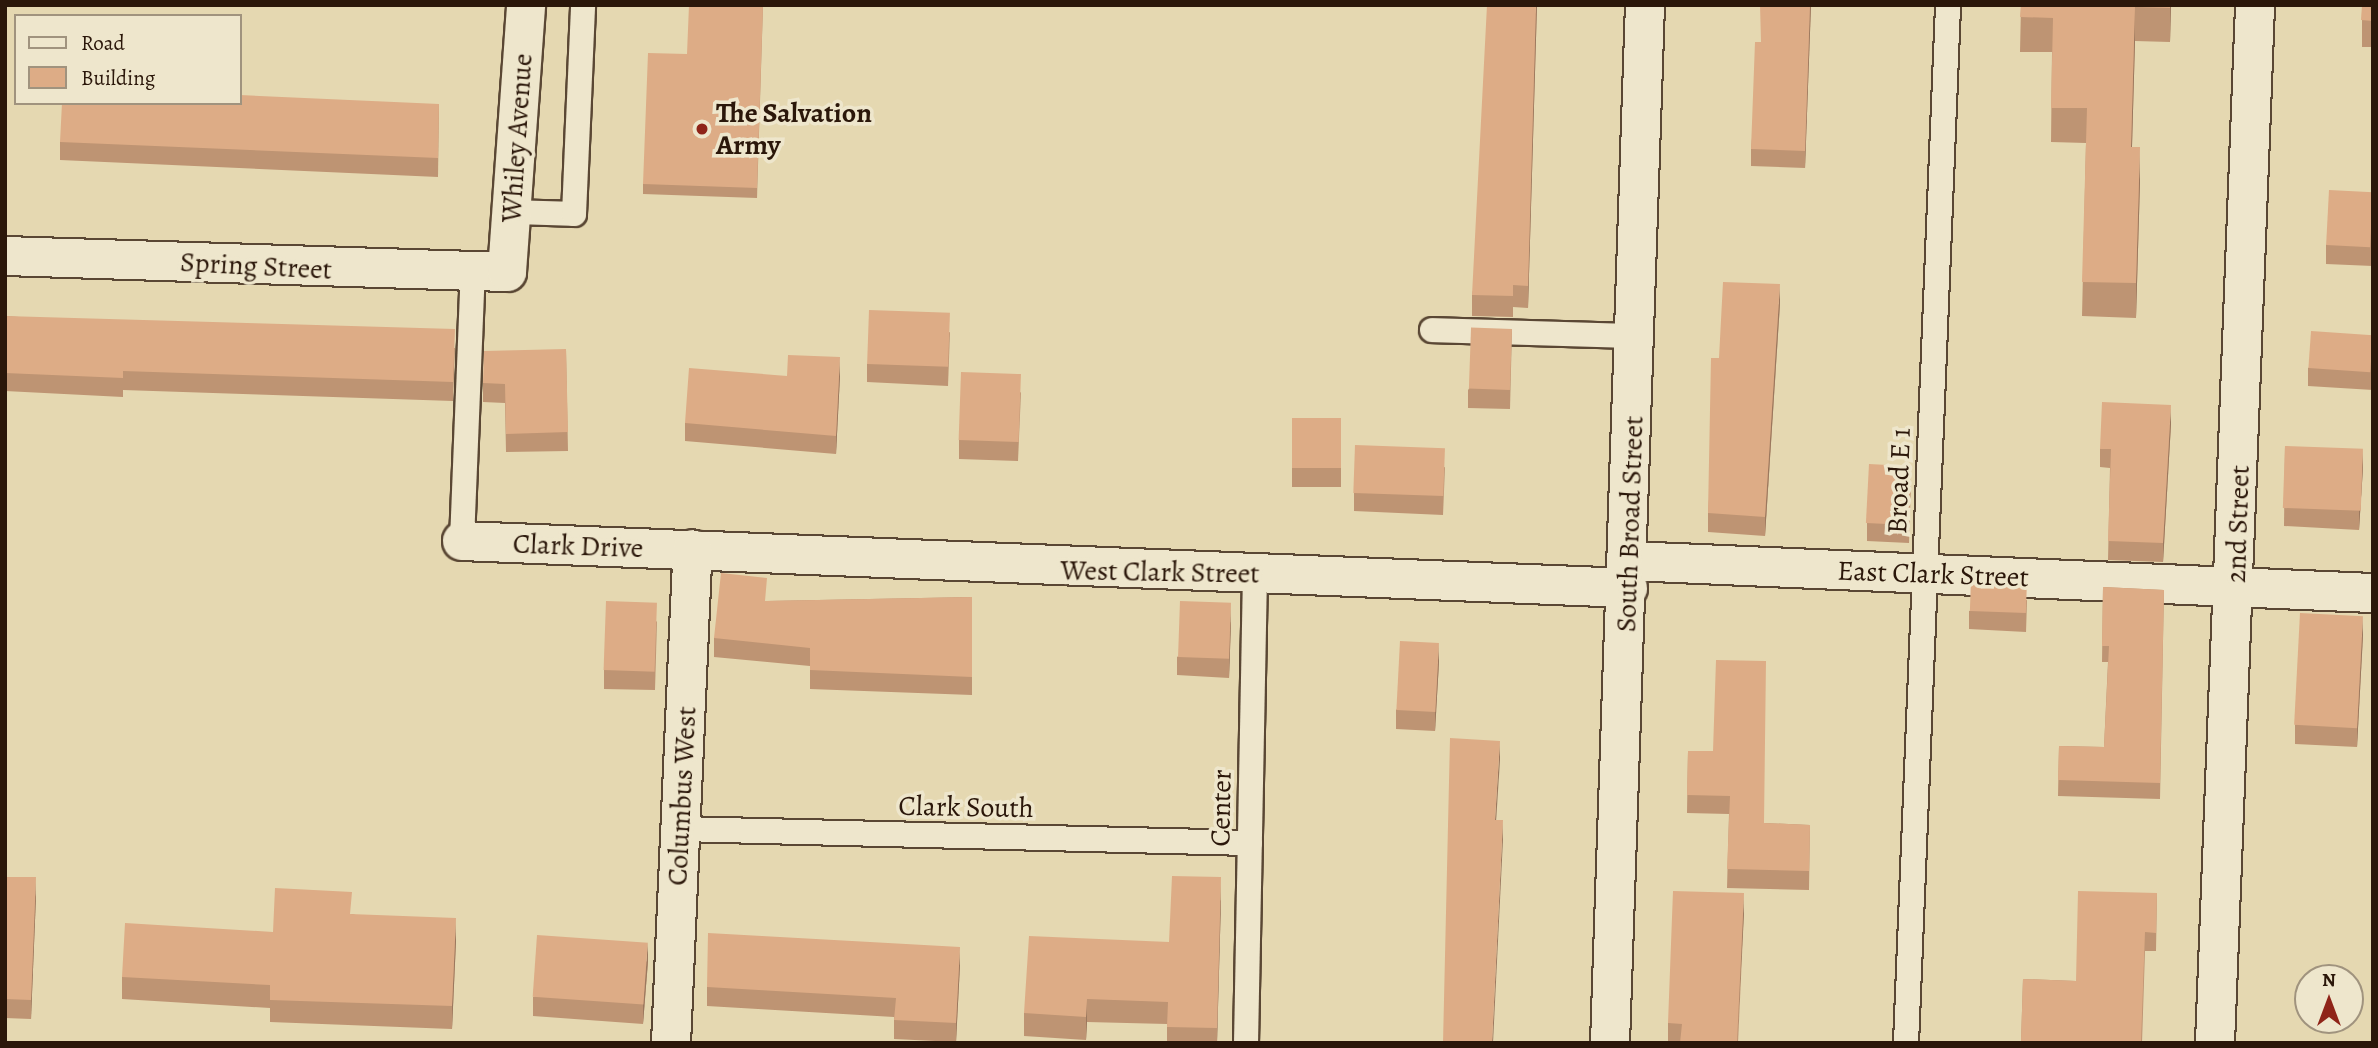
<!DOCTYPE html>
<style>
body{margin:0}
#map{position:relative;width:2378px;height:1048px;overflow:hidden;background:#e5d8b1;font-family:Alegreya,serif}
div>[style]{position:absolute}
[style*='--x']{left:calc(var(--x)*1px);top:calc(var(--y)*1px);width:calc(var(--w)*1px);rotate:calc(var(--a)*1deg)}
.roads{filter:drop-shadow(2px 0 #5a4734) drop-shadow(-2px 0 #5a4734) drop-shadow(0 2px #5a4734) drop-shadow(0 -2px #5a4734)}
.lane>*{height:24px;margin:-12px;padding:0 12px;transform-origin:12px;border-radius:12px;background:#eee6cc}
.street>*{height:38px;margin:-19px;padding:0 19px;transform-origin:19px;border-radius:19px;background:#eee6cc}
.secondary>*{height:38px;margin:-19px;padding:0 19px;transform-origin:19px;border-radius:19px;background:#eee6cc}
.wall>*{inset:0;background:#be9473;transform-origin:0 0}
.shaded-wall>*{inset:0;background:#9b785e}
.building>*{inset:0;background:#ddac86;transform-origin:0 0}
.dots>*{width:19px;height:19px;translate:-50% -50%;box-sizing:border-box;border:4px solid #eee6cc;border-radius:50%}
span{translate:-50% -50%;white-space:nowrap;text-align:center;line-height:1.15;-webkit-text-stroke:7px #eee6cc;paint-order:stroke}
.poi-label{font-size:28px;color:#2b170a;font-weight:700}
.left{translate:0 -50%;text-align:left}
.street-label{font-size:28px;color:#2b170a}
.frame{position:absolute;inset:0;border:7px solid #2b170a;pointer-events:none}
.legend{position:absolute;left:14px;top:14px;width:228px;height:91px;box-sizing:border-box;background:#eee6cc;border:2px solid #a0937e;margin:0;padding:9px 12px;list-style:none;font-size:21px;color:#2b170a}
.legend li{display:flex;align-items:center;gap:14px;height:35px}
.legend b{width:35px;border:2px solid #a0937e}
.north{position:absolute;left:2294px;top:964px;width:70px;height:70px;box-sizing:border-box;background:#eee6cc;border:2px solid #a0937e;border-radius:50%;rotate:0deg;font-size:19px;font-weight:700;line-height:28px;text-align:center;color:#2b170a}
.north::after{content:'';display:block;margin:auto;width:24px;height:32px;background:#8f2418;clip-path:polygon(50% 0,100% 100%,50% 72%,0 100%)}
</style>
<div id="map">
<div class="roads">
<div class="lane">
<i style="--x:512;--y:212;--w:62;--a:1.8"></i>
<i style="--x:574;--y:214;--w:209;--a:-87.5"></i>
<i style="--x:1432;--y:330;--w:204;--a:1.7"></i>
<i style="--x:462;--y:541;--w:269;--a:-87.7"></i>
<i style="--x:680;--y:829;--w:570;--a:1.41"></i>
<i style="--x:1246;--y:1043;--w:469;--a:-88.9"></i>
<i style="--x:1906;--y:1043;--w:1039;--a:-87.68"></i>
</div>
<div class="street">
<i style="--x:5;--y:256;--w:502;--a:1.83"></i>
<i style="--x:507;--y:272;--w:268;--a:-85.9"></i>
<i style="--x:462;--y:541;--w:1167;--a:2.31"></i>
<i style="--x:1630;--y:561;--w:744;--a:2.47"></i>
<i style="--x:671;--y:1043;--w:494;--a:-87.5"></i>
<i style="--x:2215;--y:1043;--w:1039;--a:-87.79"></i>
</div>
<div class="secondary">
<i style="--x:1610;--y:1043;--w:1039;--a:-88.07"></i>
</div>
</div>
<div class="wall">
<i style="clip-path:polygon(763px 5px,757px 198px,643px 194px,643px 184px)"></i>
<i style="clip-path:polygon(1537px 5px,1528px 308px,1513px 307px,1513px 317px,1472px 316px,1472px 295px)"></i>
<i style="clip-path:polygon(1811px 5px,1805px 168px,1751px 166px,1751px 149px,1761px 42px)"></i>
<i style="clip-path:polygon(2021px 5px,2171px 5px,2170px 42px,2135px 41px,2132px 147px,2140px 182px,2136px 318px,2082px 316px,2086px 143px,2051px 142px,2052px 52px,2020px 52px)"></i>
<i style="left:2362px;top:5px;width:11px;height:42px"></i>
<i style="clip-path:polygon(439px 104px,438px 177px,60px 160px,60px 142px)"></i>
<i style="clip-path:polygon(2373px 192px,2373px 266px,2326px 264px,2326px 245px)"></i>
<i style="clip-path:polygon(1780px 303px,1765px 536px,1708px 532px,1708px 513px,1719px 358px)"></i>
<i style="clip-path:polygon(5px 316px,455px 348px,453px 401px,123px 390px,123px 397px,5px 391px)"></i>
<i style="clip-path:polygon(1512px 329px,1510px 409px,1468px 408px,1468px 390px)"></i>
<i style="clip-path:polygon(950px 332px,948px 386px,867px 382px,867px 364px)"></i>
<i style="clip-path:polygon(2373px 335px,2373px 390px,2308px 386px,2308px 368px)"></i>
<i style="clip-path:polygon(566px 349px,568px 451px,506px 452px,505px 403px,483px 402px,483px 383px)"></i>
<i style="clip-path:polygon(787px 376px,840px 376px,836px 454px,685px 441px,685px 423px)"></i>
<i style="clip-path:polygon(1021px 392px,1018px 461px,959px 459px,959px 440px)"></i>
<i style="left:1292px;top:418px;width:49px;height:69px"></i>
<i style="clip-path:polygon(2171px 424px,2163px 562px,2108px 560px,2110px 468px,2100px 467px,2100px 449px)"></i>
<i style="clip-path:polygon(2285px 446px,2363px 467px,2359px 530px,2284px 526px)"></i>
<i style="clip-path:polygon(1445px 467px,1443px 515px,1354px 511px,1354px 493px)"></i>
<i style="clip-path:polygon(1911px 485px,1909px 543px,1867px 541px,1867px 523px)"></i>
<i style="clip-path:polygon(2103px 587px,2164px 590px,2160px 799px,2058px 796px,2059px 746px,2104px 747px,2108px 662px,2102px 662px)"></i>
<i style="clip-path:polygon(972px 597px,972px 695px,810px 689px,810px 666px,714px 657px,714px 638px,767px 601px)"></i>
<i style="clip-path:polygon(2027px 600px,2026px 632px,1969px 629px,1969px 611px)"></i>
<i style="clip-path:polygon(657px 621px,655px 690px,604px 689px,604px 670px)"></i>
<i style="clip-path:polygon(1231px 622px,1229px 678px,1177px 675px,1177px 657px)"></i>
<i style="clip-path:polygon(2363px 635px,2357px 747px,2295px 744px,2295px 725px)"></i>
<i style="clip-path:polygon(1439px 662px,1435px 731px,1396px 729px,1396px 710px)"></i>
<i style="clip-path:polygon(1688px 751px,1764px 823px,1810px 825px,1809px 890px,1727px 888px,1729px 814px,1687px 813px)"></i>
<i style="clip-path:polygon(5px 877px,36px 896px,31px 1019px,5px 1018px)"></i>
<i style="clip-path:polygon(2157px 893px,2156px 951px,2145px 951px,2142px 1043px,2021px 1043px,2023px 979px,2076px 981px)"></i>
<i style="clip-path:polygon(1221px 900px,1217px 1043px,1167px 1043px,1167px 1024px,1087px 1022px,1086px 1040px,1024px 1036px,1024px 1013px,1169px 942px)"></i>
<i style="clip-path:polygon(1744px 912px,1738px 1043px,1668px 1042px,1668px 1023px)"></i>
<i style="clip-path:polygon(352px 914px,456px 941px,452px 1029px,270px 1022px,270px 1008px,122px 999px,122px 977px,273px 932px)"></i>
<i style="clip-path:polygon(648px 961px,643px 1024px,533px 1016px,533px 997px)"></i>
<i style="clip-path:polygon(960px 965px,956px 1042px,894px 1039px,894px 1017px,707px 1006px,707px 987px)"></i>
</div>
<div class="shaded-wall">
<i style="clip-path:polygon(1536px 5px,1537px 5px,1528px 308px,1528px 286px)"></i>
<i style="clip-path:polygon(1810px 5px,1811px 5px,1805px 168px,1805px 151px)"></i>
<i style="clip-path:polygon(2170px 5px,2171px 5px,2170px 42px)"></i>
<i style="clip-path:polygon(2135px 7px,2135px 41px,2131px 181px,2131px 147px)"></i>
<i style="clip-path:polygon(2140px 147px,2140px 182px,2136px 318px,2136px 283px)"></i>
<i style="clip-path:polygon(1780px 284px,1780px 303px,1765px 536px,1765px 517px)"></i>
<i style="clip-path:polygon(840px 357px,840px 376px,836px 454px,836px 436px)"></i>
<i style="clip-path:polygon(2171px 405px,2171px 424px,2163px 562px,2163px 543px)"></i>
<i style="clip-path:polygon(2363px 449px,2363px 467px,2359px 530px,2359px 511px)"></i>
<i style="clip-path:polygon(1231px 603px,1231px 622px,1229px 678px,1229px 659px)"></i>
<i style="clip-path:polygon(2363px 616px,2363px 635px,2357px 747px,2357px 728px)"></i>
<i style="clip-path:polygon(1439px 643px,1439px 662px,1435px 731px,1435px 712px)"></i>
<i style="clip-path:polygon(1500px 741px,1500px 760px,1495px 838px,1495px 820px)"></i>
<i style="clip-path:polygon(1503px 820px,1503px 839px,1493px 1043px,1492px 1043px)"></i>
<i style="clip-path:polygon(36px 877px,36px 896px,31px 1019px,31px 1000px)"></i>
<i style="clip-path:polygon(1221px 877px,1221px 900px,1217px 1043px,1217px 1028px)"></i>
<i style="clip-path:polygon(1744px 893px,1744px 912px,1737px 1043px)"></i>
<i style="clip-path:polygon(456px 918px,456px 941px,452px 1029px,452px 1006px)"></i>
<i style="clip-path:polygon(648px 942px,648px 961px,643px 1024px,643px 1005px)"></i>
<i style="clip-path:polygon(960px 947px,960px 965px,956px 1042px,956px 1023px)"></i>
<i style="clip-path:polygon(1087px 999px,1087px 1022px,1086px 1040px,1086px 1017px)"></i>
</div>
<div class="building">
<i style="clip-path:polygon(689px 5px,763px 5px,757px 188px,643px 184px,648px 53px,687px 54px)"></i>
<i style="clip-path:polygon(1487px 5px,1536px 5px,1528px 286px,1513px 285px,1513px 296px,1472px 295px)"></i>
<i style="clip-path:polygon(1760px 5px,1810px 5px,1805px 151px,1751px 149px,1755px 42px,1761px 42px)"></i>
<i style="clip-path:polygon(2021px 5px,2170px 5px,2170px 8px,2135px 7px,2131px 147px,2140px 147px,2136px 283px,2082px 282px,2087px 108px,2051px 108px,2053px 18px,2020px 17px)"></i>
<i style="clip-path:polygon(2362px 5px,2373px 5px,2373px 21px,2361px 20px)"></i>
<i style="clip-path:polygon(240px 95px,439px 104px,438px 158px,60px 142px,62px 103px,240px 103px)"></i>
<i style="left:2329px;top:190px;width:44px;height:55px;rotate:3deg"></i>
<i style="clip-path:polygon(1723px 282px,1780px 284px,1765px 517px,1708px 513px,1711px 358px,1719px 358px)"></i>
<i style="left:869px;top:310px;width:81px;height:54px;rotate:2deg"></i>
<i style="clip-path:polygon(5px 316px,455px 329px,453px 382px,123px 371px,123px 378px,5px 373px)"></i>
<i style="left:1512px;top:329px;width:61px;height:41px;rotate:92deg"></i>
<i style="left:2311px;top:331px;width:62px;height:37px;rotate:4deg"></i>
<i style="clip-path:polygon(566px 349px,568px 432px,506px 434px,505px 384px,483px 383px,484px 351px)"></i>
<i style="clip-path:polygon(788px 355px,840px 357px,836px 436px,685px 423px,689px 368px,787px 376px)"></i>
<i style="left:961px;top:372px;width:60px;height:68px;rotate:2deg"></i>
<i style="clip-path:polygon(2102px 402px,2171px 405px,2163px 543px,2108px 541px,2111px 449px,2100px 449px)"></i>
<i style="left:1292px;top:418px;width:49px;height:50px"></i>
<i style="left:1355px;top:445px;width:90px;height:48px;rotate:2deg"></i>
<i style="left:2285px;top:446px;width:78px;height:62px;rotate:2deg"></i>
<i style="left:1869px;top:464px;width:42px;height:59px;rotate:3deg"></i>
<i style="clip-path:polygon(721px 573px,767px 578px,765px 601px,972px 597px,972px 677px,810px 670px,810px 648px,714px 638px)"></i>
<i style="left:1971px;top:579px;width:56px;height:32px;rotate:2deg"></i>
<i style="clip-path:polygon(2103px 587px,2164px 590px,2160px 783px,2058px 780px,2059px 746px,2104px 747px,2109px 646px,2102px 646px)"></i>
<i style="left:606px;top:601px;width:51px;height:69px;rotate:2deg"></i>
<i style="left:1180px;top:601px;width:51px;height:56px;rotate:2deg"></i>
<i style="left:2300px;top:613px;width:63px;height:112px;rotate:3deg"></i>
<i style="left:1400px;top:641px;width:39px;height:69px;rotate:3deg"></i>
<i style="clip-path:polygon(1716px 660px,1766px 661px,1764px 823px,1810px 825px,1809px 871px,1727px 869px,1730px 796px,1687px 795px,1688px 751px,1713px 751px)"></i>
<i style="clip-path:polygon(1450px 738px,1500px 741px,1495px 820px,1503px 820px,1492px 1043px,1443px 1043px)"></i>
<i style="clip-path:polygon(1172px 876px,1221px 877px,1217px 1028px,1167px 1027px,1168px 1002px,1087px 999px,1086px 1017px,1024px 1013px,1029px 936px,1169px 942px)"></i>
<i style="clip-path:polygon(5px 877px,36px 877px,31px 1000px,5px 999px)"></i>
<i style="clip-path:polygon(275px 888px,352px 892px,350px 914px,456px 918px,452px 1006px,270px 1000px,270px 985px,122px 977px,125px 923px,273px 932px)"></i>
<i style="clip-path:polygon(1673px 891px,1744px 893px,1737px 1043px,1680px 1043px,1682px 1024px,1668px 1023px)"></i>
<i style="clip-path:polygon(2078px 891px,2157px 893px,2156px 933px,2145px 932px,2141px 1043px,2066px 1043px,2021px 1041px,2023px 979px,2076px 981px)"></i>
<i style="clip-path:polygon(708px 933px,960px 947px,956px 1023px,894px 1020px,896px 998px,707px 987px)"></i>
<i style="left:537px;top:935px;width:111px;height:62px;rotate:4deg"></i>
</div>
<div class="dots">
<i style="left:702px;top:129px;background:#8f2418"></i>
</div>
<div class="poi-label">
<span class="left" style="left:716px;top:129px">The Salvation<br>Army</span>
</div>
<div class="street-label">
<span style="left:517px;top:138px;rotate:-86deg">Whiley Avenue</span>
<span style="left:256px;top:266px;rotate:3deg">Spring Street</span>
<span style="left:1899px;top:481px;rotate:-88deg">Broad E 1</span>
<span style="left:1630px;top:524px;rotate:-88deg">South Broad Street</span>
<span style="left:2238px;top:524px;rotate:-88deg">2nd Street</span>
<span style="left:578px;top:546px;rotate:2deg">Clark Drive</span>
<span style="left:1160px;top:572px;rotate:1deg">West Clark Street</span>
<span style="left:1933px;top:574px;rotate:2deg">East Clark Street</span>
<span style="left:682px;top:796px;rotate:-87deg">Columbus West</span>
<span style="left:966px;top:807px;rotate:1deg">Clark South</span>
<span style="left:1221px;top:808px;rotate:-89deg">Center</span>
</div>
<div class="frame"></div>
<ul class="legend">
<li><b style="height:9px;background:#eee6cc"></b>Road</li>
<li><b style="height:19px;background:#ddac86"></b>Building</li>
</ul>
<div class="north">N</div>
</div>
